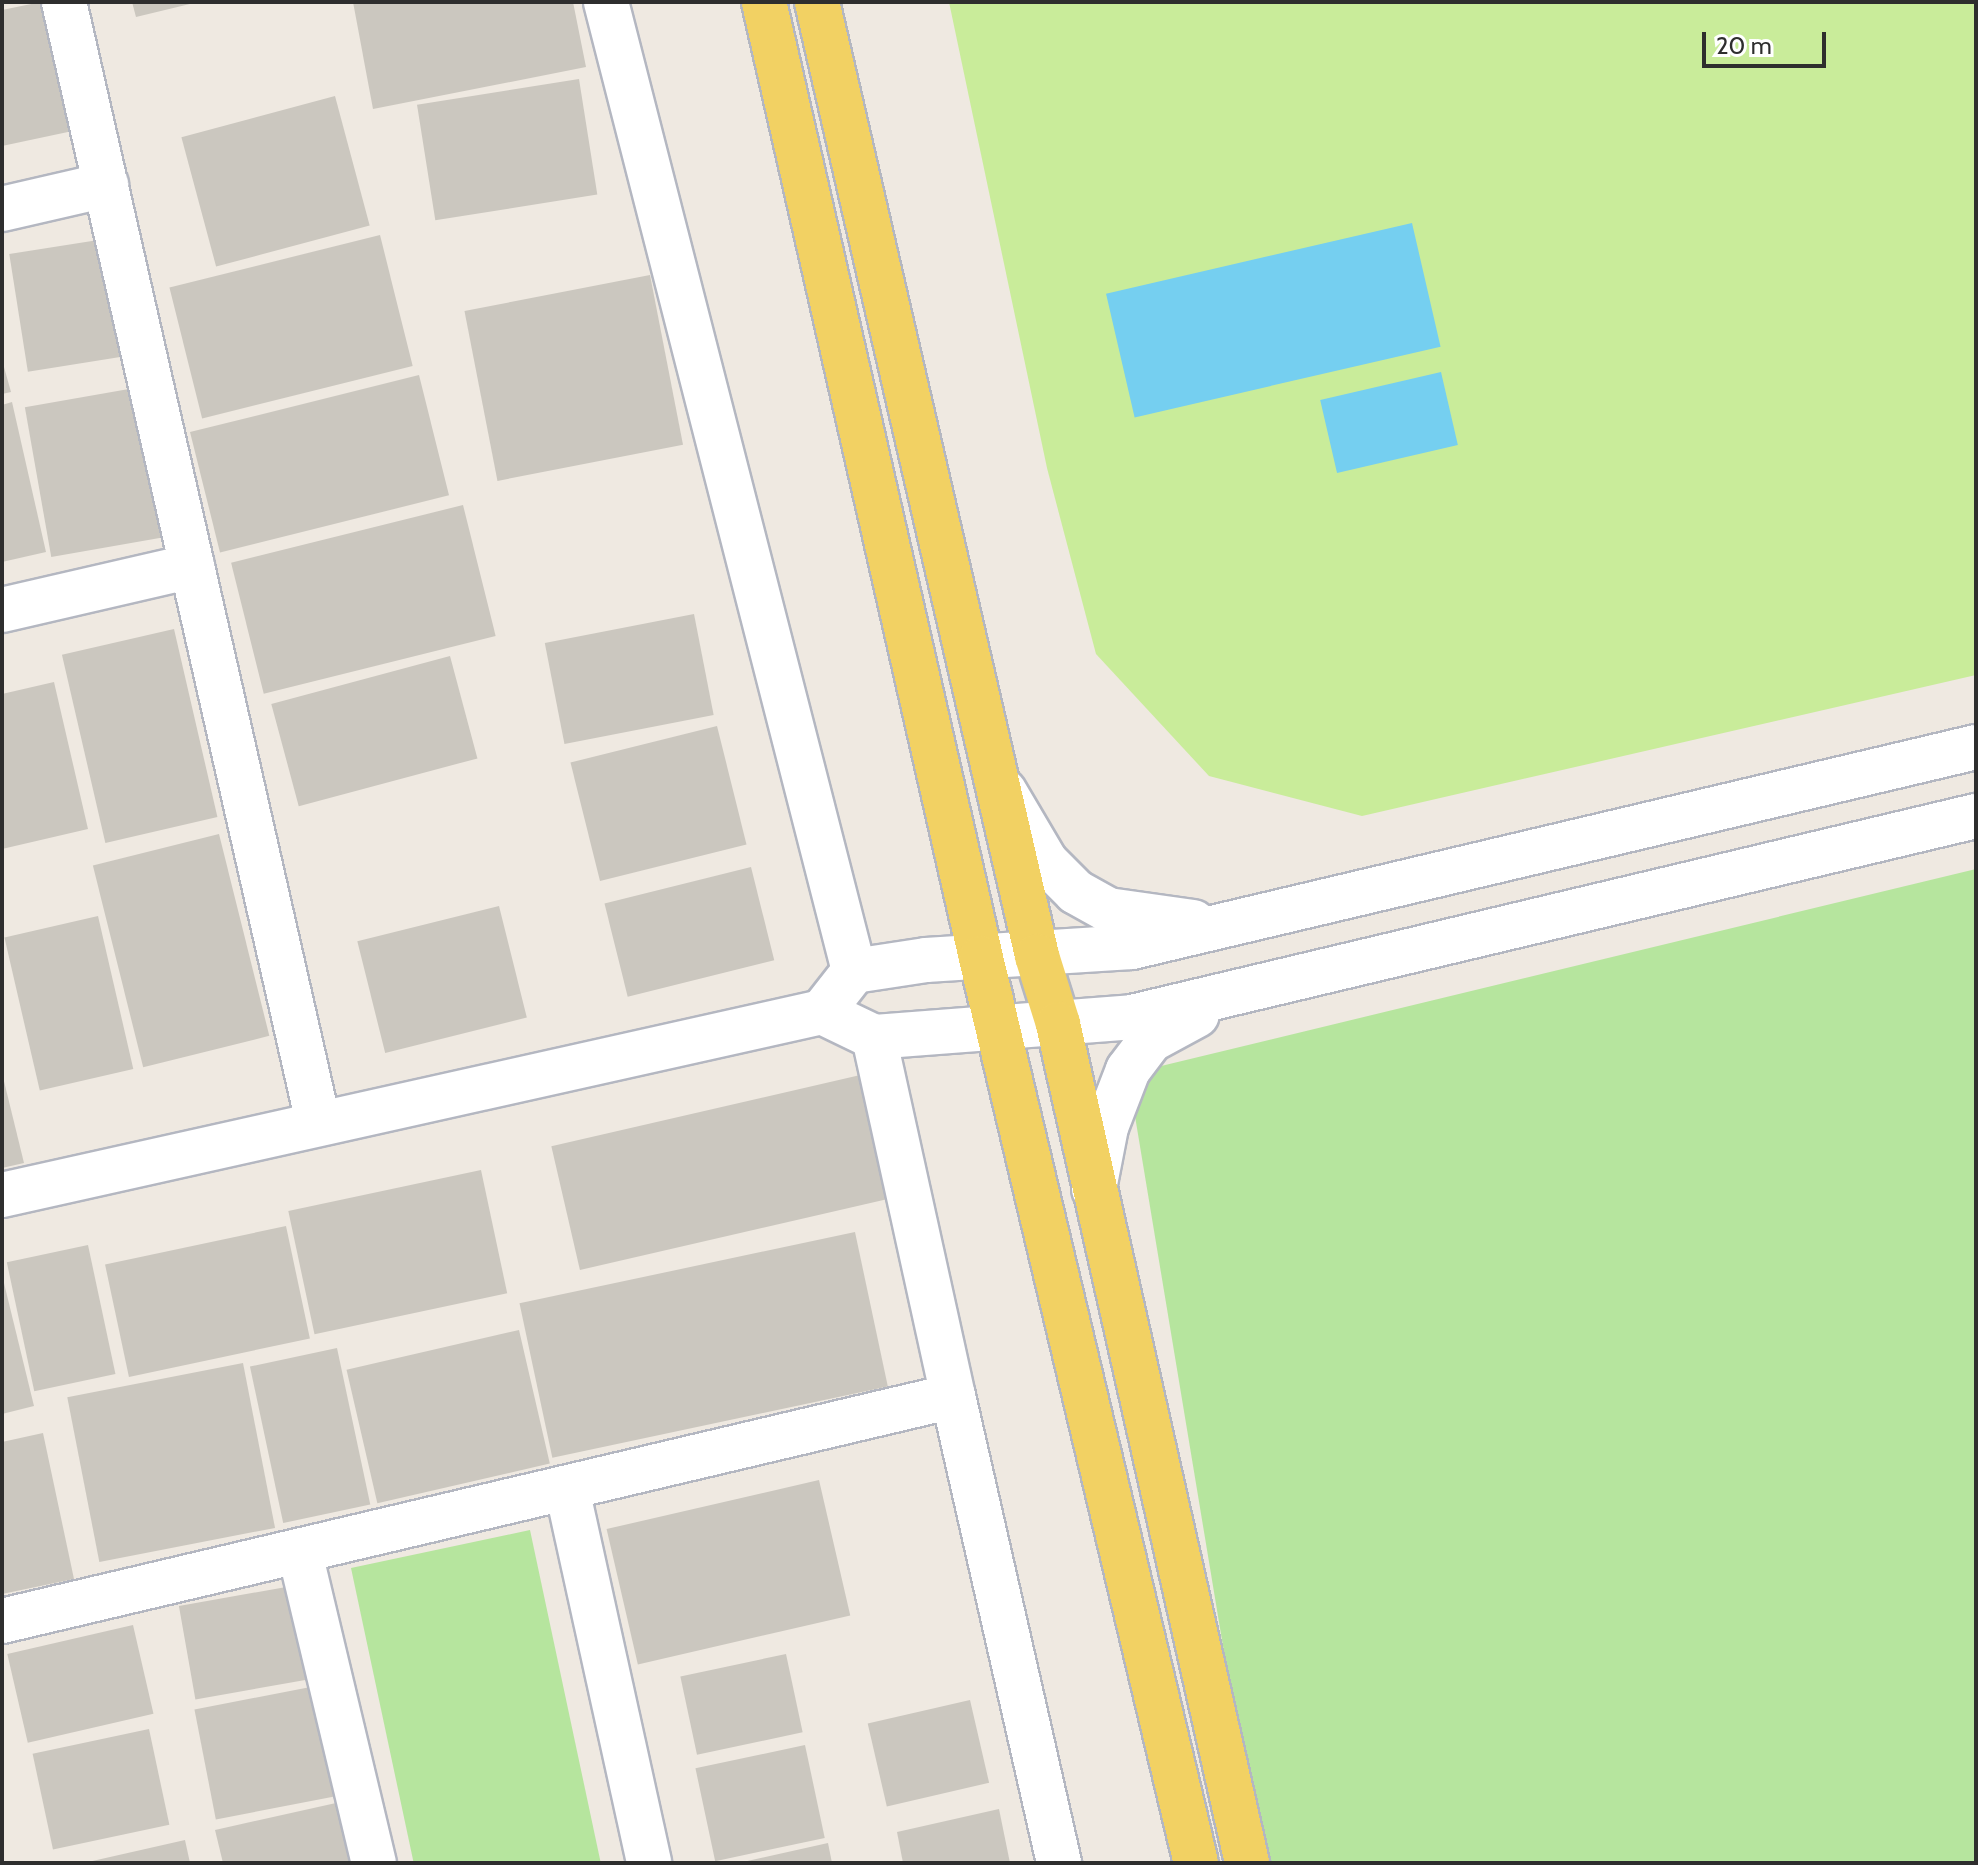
<!DOCTYPE html>
<style>
body{margin:0}
#map{position:relative;width:1978px;height:1865px;overflow:hidden;background:#efe9e1;font-family:Cabin,sans-serif}
div>[style]{position:absolute}
[style*='--x']{left:calc(var(--x)*1px);top:calc(var(--y)*1px);width:calc(var(--w)*1px);rotate:calc(var(--a)*1deg)}
.green>*{inset:0;background:#b6e59e;transform-origin:0 0}
.pitch>*{inset:0;background:#c9ec9a}
.water>*{inset:0;background:#75cff0;transform-origin:0 0}
.building>*{inset:0;background:#cbc7bf;transform-origin:0 0}
.roads{filter:drop-shadow(2px 0 #b4b7c1) drop-shadow(-2px 0 #b4b7c1) drop-shadow(0 2px #b4b7c1) drop-shadow(0 -2px #b4b7c1)}
.minor>*{height:44px;margin:-22px;padding:0 22px;transform-origin:22px;border-radius:22px;background:#fff}
.major>*{height:44px;margin:-22px;padding:0 22px;transform-origin:22px;border-radius:22px;background:#f2d163}
span{translate:-50% -50%;white-space:nowrap;text-align:center;line-height:1.15;-webkit-text-stroke:8px #fff;paint-order:stroke}
.frame{position:absolute;inset:0;border:4px solid #2e2e2e;pointer-events:none}
.scale{position:absolute;left:1702px;top:32px;width:124px;height:36px;box-sizing:border-box;border:4px solid #2e2e2e;border-top:0;padding-left:10px;font-size:24px;line-height:28px;white-space:nowrap;color:#2e2e2e;-webkit-text-stroke:6px #fff;paint-order:stroke}
</style>
<div id="map">
<div class="green">
<i style="clip-path:polygon(1976px 869px,1976px 1863px,1259px 1863px,1128px 1074px)"></i>
<i style="left:530px;top:1530px;width:341px;height:183px;rotate:78deg"></i>
</div>
<div class="pitch">
<i style="clip-path:polygon(949px 2px,1976px 2px,1976px 675px,1362px 816px,1209px 776px,1096px 654px,1047px 468px)"></i>
</div>
<div class="water">
<i style="left:1412px;top:223px;width:127px;height:314px;rotate:77deg"></i>
<i style="left:1441px;top:372px;width:75px;height:124px;rotate:77deg"></i>
</div>
<div class="building">
<i style="clip-path:polygon(41px 2px,55px 2px,82px 129px,2px 146px,2px 10px)"></i>
<i style="clip-path:polygon(132px 2px,194px 2px,194px 3px,136px 17px)"></i>
<i style="clip-path:polygon(353px 2px,573px 2px,586px 67px,373px 109px)"></i>
<i style="left:579px;top:79px;width:117px;height:164px;rotate:81deg"></i>
<i style="left:335px;top:96px;width:134px;height:159px;rotate:75deg"></i>
<i style="left:380px;top:235px;width:135px;height:217px;rotate:76deg"></i>
<i style="left:111px;top:238px;width:119px;height:103px;rotate:81deg"></i>
<i style="left:650px;top:275px;width:173px;height:189px;rotate:79deg"></i>
<i style="clip-path:polygon(2px 360px,11px 392px,2px 394px)"></i>
<i style="left:419px;top:375px;width:124px;height:236px;rotate:76deg"></i>
<i style="left:146px;top:386px;width:152px;height:123px;rotate:80deg"></i>
<i style="clip-path:polygon(12px 402px,46px 552px,2px 562px,2px 405px)"></i>
<i style="left:463px;top:505px;width:135px;height:239px;rotate:76deg"></i>
<i style="left:694px;top:614px;width:103px;height:152px;rotate:79deg"></i>
<i style="left:174px;top:629px;width:193px;height:115px;rotate:77deg"></i>
<i style="left:450px;top:656px;width:106px;height:185px;rotate:75deg"></i>
<i style="clip-path:polygon(54px 682px,88px 829px,2px 849px,2px 694px)"></i>
<i style="left:717px;top:726px;width:122px;height:151px;rotate:76deg"></i>
<i style="left:219px;top:834px;width:208px;height:130px;rotate:76deg"></i>
<i style="left:751px;top:867px;width:96px;height:151px;rotate:76deg"></i>
<i style="left:499px;top:906px;width:115px;height:146px;rotate:76deg"></i>
<i style="left:98px;top:916px;width:157px;height:96px;rotate:77deg"></i>
<i style="clip-path:polygon(2px 1073px,24px 1163px,2px 1168px)"></i>
<i style="left:869px;top:1073px;width:127px;height:326px;rotate:77deg"></i>
<i style="left:481px;top:1170px;width:126px;height:197px;rotate:78deg"></i>
<i style="left:286px;top:1226px;width:115px;height:185px;rotate:78deg"></i>
<i style="left:855px;top:1232px;width:158px;height:343px;rotate:78deg"></i>
<i style="left:88px;top:1245px;width:132px;height:83px;rotate:78deg"></i>
<i style="clip-path:polygon(3px 1279px,34px 1406px,2px 1414px,2px 1280px)"></i>
<i style="left:519px;top:1330px;width:137px;height:177px;rotate:77deg"></i>
<i style="left:337px;top:1348px;width:160px;height:89px;rotate:78deg"></i>
<i style="left:243px;top:1363px;width:168px;height:179px;rotate:79deg"></i>
<i style="clip-path:polygon(43px 1433px,74px 1579px,2px 1594px,2px 1442px)"></i>
<i style="left:819px;top:1480px;width:139px;height:218px;rotate:77deg"></i>
<i style="left:303px;top:1584px;width:95px;height:126px;rotate:80deg"></i>
<i style="left:133px;top:1625px;width:91px;height:129px;rotate:77deg"></i>
<i style="left:786px;top:1654px;width:80px;height:108px;rotate:78deg"></i>
<i style="left:326px;top:1684px;width:112px;height:134px;rotate:79deg"></i>
<i style="left:970px;top:1700px;width:85px;height:105px;rotate:77deg"></i>
<i style="left:149px;top:1729px;width:98px;height:119px;rotate:78deg"></i>
<i style="left:805px;top:1745px;width:95px;height:112px;rotate:78deg"></i>
<i style="clip-path:polygon(336px 1803px,349px 1863px,223px 1863px,215px 1830px)"></i>
<i style="clip-path:polygon(999px 1809px,1010px 1863px,903px 1863px,897px 1832px)"></i>
<i style="clip-path:polygon(185px 1840px,190px 1863px,88px 1863px,88px 1862px)"></i>
<i style="clip-path:polygon(828px 1843px,832px 1863px,743px 1863px,743px 1862px)"></i>
</div>
<div class="roads">
<div class="minor">
<i style="--x:64;--y:2;--w:1148;--a:77.22"></i>
<i style="--x:606;--y:2;--w:1000;--a:75.64"></i>
<i style="--x:2;--y:209;--w:107;--a:-13"></i>
<i style="--x:2;--y:610;--w:195;--a:-13"></i>
<i style="--x:1004;--y:791;--w:82;--a:59.4"></i>
<i style="--x:1046;--y:862;--w:42;--a:45"></i>
<i style="--x:1076;--y:892;--w:37;--a:29"></i>
<i style="--x:1108;--y:910;--w:86;--a:8"></i>
<i style="--x:822;--y:1012;--w:52;--a:-52"></i>
<i style="--x:854;--y:971;--w:73;--a:-8.7"></i>
<i style="--x:926;--y:960;--w:206;--a:-3.6"></i>
<i style="--x:1132;--y:947;--w:867;--a:-13.33"></i>
<i style="--x:874;--y:1037;--w:368;--a:77.6"></i>
<i style="--x:1094;--y:1189;--w:63;--a:-79"></i>
<i style="--x:1106;--y:1127;--w:61;--a:-68.9"></i>
<i style="--x:1128;--y:1070;--w:38;--a:-53"></i>
<i style="--x:1151;--y:1040;--w:52;--a:-28.5"></i>
<i style="--x:2;--y:1195;--w:840;--a:-12.58"></i>
<i style="--x:822;--y:1012;--w:58;--a:25.7"></i>
<i style="--x:874;--y:1037;--w:259;--a:-4.4"></i>
<i style="--x:1132;--y:1017;--w:868;--a:-13.4"></i>
<i style="--x:567;--y:1489;--w:383;--a:77.6"></i>
<i style="--x:300;--y:1553;--w:319;--a:76.6"></i>
<i style="--x:2;--y:1621;--w:977;--a:-13.31"></i>
<i style="--x:953;--y:1396;--w:479;--a:77.2"></i>
</div>
<div class="major">
<i style="--x:764;--y:2;--w:980;--a:77.21"></i>
<i style="--x:981;--y:958;--w:930;--a:76.64"></i>
<i style="--x:817;--y:2;--w:979;--a:77.01"></i>
<i style="--x:1037;--y:956;--w:71;--a:72.8"></i>
<i style="--x:1058;--y:1024;--w:860;--a:77.3"></i>
</div>
</div>
<div class="frame"></div>
<div class="scale">20 m</div>
</div>
